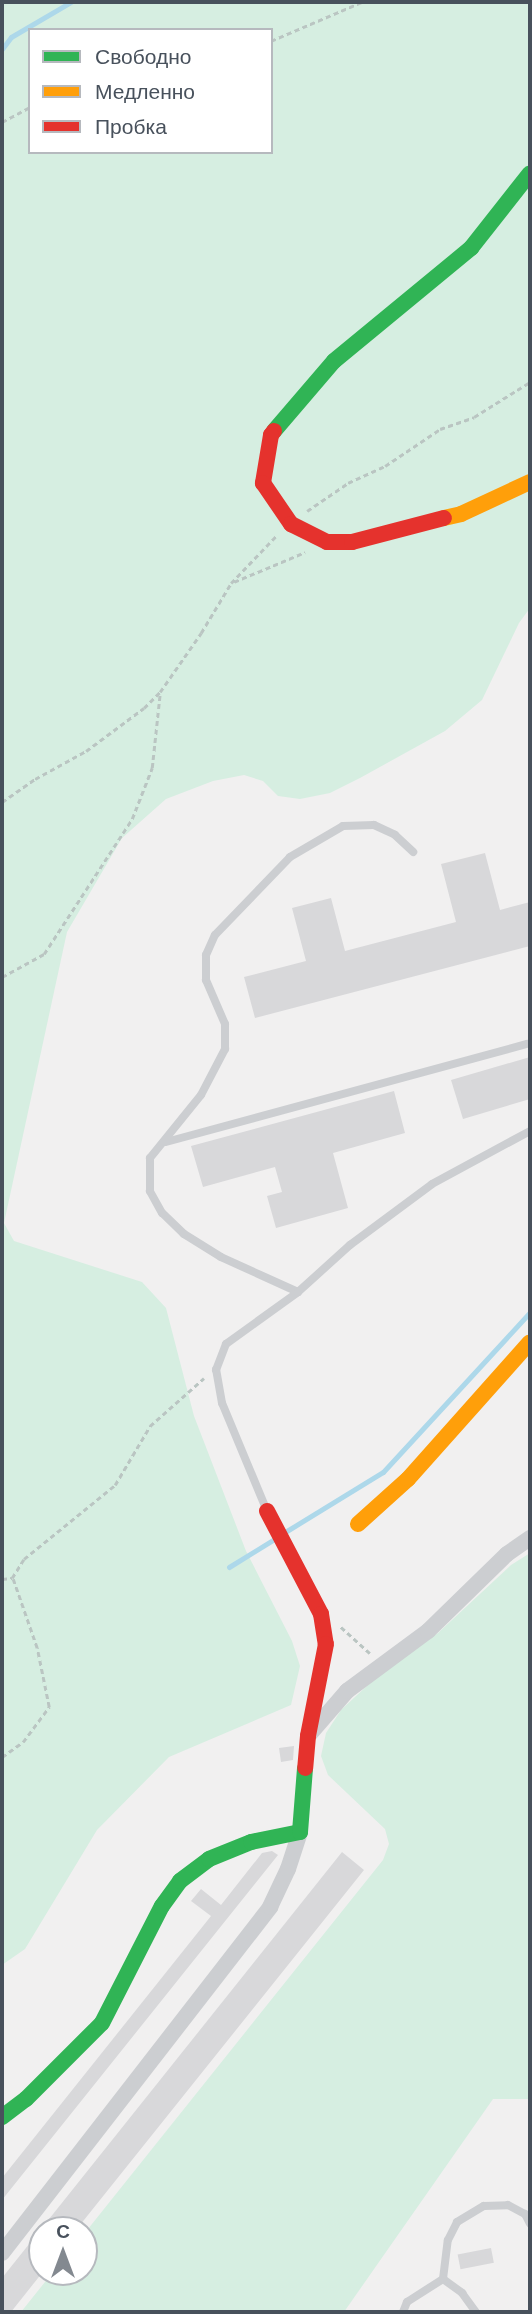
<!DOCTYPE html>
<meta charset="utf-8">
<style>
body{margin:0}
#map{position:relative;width:532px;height:2314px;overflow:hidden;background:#f1f0f0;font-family:Helvetica,sans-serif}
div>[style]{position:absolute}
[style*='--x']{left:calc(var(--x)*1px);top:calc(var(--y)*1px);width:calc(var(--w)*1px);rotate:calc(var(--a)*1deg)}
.green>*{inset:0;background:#d6eee1}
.stream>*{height:5px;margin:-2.5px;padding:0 2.5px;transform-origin:2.5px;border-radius:2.5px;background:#add8ea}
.building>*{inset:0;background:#d8d8da;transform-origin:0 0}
.path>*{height:2.5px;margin-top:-1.25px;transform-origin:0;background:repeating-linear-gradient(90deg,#bac5c2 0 5px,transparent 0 8.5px)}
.lane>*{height:8px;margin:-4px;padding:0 4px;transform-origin:4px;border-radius:4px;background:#ccced1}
.street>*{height:16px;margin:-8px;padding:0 8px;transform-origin:8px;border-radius:8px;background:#ccced1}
.fast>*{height:16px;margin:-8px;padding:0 8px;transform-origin:8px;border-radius:8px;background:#30b455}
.slow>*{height:16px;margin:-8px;padding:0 8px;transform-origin:8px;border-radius:8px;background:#ff9f0a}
.jam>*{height:16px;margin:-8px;padding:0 8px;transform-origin:8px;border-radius:8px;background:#e5322d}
span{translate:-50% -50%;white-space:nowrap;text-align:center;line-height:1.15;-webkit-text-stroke:5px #fff;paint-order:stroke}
.frame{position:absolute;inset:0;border:4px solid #48515c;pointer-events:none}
.legend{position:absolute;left:28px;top:28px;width:245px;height:126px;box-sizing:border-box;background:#fff;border:2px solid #b6b9be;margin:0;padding:9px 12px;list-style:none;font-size:21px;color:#48515c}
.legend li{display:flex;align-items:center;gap:14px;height:35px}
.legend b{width:35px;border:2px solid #b6b9be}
.north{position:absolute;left:28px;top:2216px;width:70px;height:70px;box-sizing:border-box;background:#fff;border:2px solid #b6b9be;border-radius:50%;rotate:0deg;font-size:19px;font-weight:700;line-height:28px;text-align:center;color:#48515c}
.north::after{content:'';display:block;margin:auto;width:24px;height:32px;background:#838990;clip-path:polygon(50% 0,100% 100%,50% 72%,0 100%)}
</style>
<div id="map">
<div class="green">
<i style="clip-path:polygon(evenodd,2px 2px,530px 2px,530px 608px,519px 623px,482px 700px,445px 731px,360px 778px,330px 793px,300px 799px,278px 796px,263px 781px,244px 775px,213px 781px,166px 799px,122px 838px,67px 932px,4px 1223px,14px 1241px,142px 1282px,166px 1308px,194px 1416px,246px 1551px,292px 1641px,300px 1666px,291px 1705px,169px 1757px,97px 1830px,25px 1949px,2px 1965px,2px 2px,30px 30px,271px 30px,271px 152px,30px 152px,30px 30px)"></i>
<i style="clip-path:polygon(530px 1553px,530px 2099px,493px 2099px,344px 2312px,21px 2312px,53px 2272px,84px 2272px,84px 2234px,383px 1860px,389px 1844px,385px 1829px,328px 1775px,321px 1756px,326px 1733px,341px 1710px,384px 1670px,438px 1633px,511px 1565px)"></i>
</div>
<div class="stream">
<i style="--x:2;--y:49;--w:15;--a:-53"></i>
<i style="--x:11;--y:37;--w:69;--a:-30.3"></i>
<i style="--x:285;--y:1532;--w:115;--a:-31.5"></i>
<i style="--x:383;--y:1472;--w:217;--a:-47.4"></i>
<i style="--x:229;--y:1567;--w:55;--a:-31.7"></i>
</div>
<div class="building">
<i style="clip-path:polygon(485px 853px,500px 910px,530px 902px,530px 946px,255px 1018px,244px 977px,306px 961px,292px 908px,331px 898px,345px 951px,456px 922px,441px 864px)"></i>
<i style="clip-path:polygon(530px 1057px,530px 1099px,463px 1119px,451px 1080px)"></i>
<i style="clip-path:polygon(394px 1091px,405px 1133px,333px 1153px,348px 1208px,276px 1228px,267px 1196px,282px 1192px,275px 1167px,203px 1187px,191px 1146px)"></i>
<i style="clip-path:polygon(294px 1746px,293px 1760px,281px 1762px,279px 1748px)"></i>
<i style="clip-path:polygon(272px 1851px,278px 1855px,2px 2200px,2px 2178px,211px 1916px,191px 1901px,201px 1889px,221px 1905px,262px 1853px)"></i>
<i style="clip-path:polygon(342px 1852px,364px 1870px,76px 2230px,42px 2230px,42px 2273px,11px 2312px,2px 2312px,2px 2278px)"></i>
<i style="left:491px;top:2248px;width:15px;height:34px;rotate:79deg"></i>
</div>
<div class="path">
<i style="--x:271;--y:41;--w:99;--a:-23.2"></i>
<i style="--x:2;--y:122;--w:32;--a:-28"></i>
<i style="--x:307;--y:511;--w:50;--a:-34.3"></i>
<i style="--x:348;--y:483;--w:41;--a:-24.7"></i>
<i style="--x:385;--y:466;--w:66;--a:-33.9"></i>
<i style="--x:440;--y:429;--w:36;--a:-19"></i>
<i style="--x:474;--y:417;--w:66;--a:-32"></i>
<i style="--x:234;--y:582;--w:77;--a:-22.9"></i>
<i style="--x:2;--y:802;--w:40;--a:-34.9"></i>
<i style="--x:35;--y:779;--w:58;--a:-28.8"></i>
<i style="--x:86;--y:751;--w:72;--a:-36.6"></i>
<i style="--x:144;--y:708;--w:23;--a:-45"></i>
<i style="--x:160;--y:692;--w:72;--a:-55.2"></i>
<i style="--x:201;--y:633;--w:58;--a:-59"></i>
<i style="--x:231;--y:583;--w:66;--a:-46.2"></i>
<i style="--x:2;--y:977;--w:48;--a:-28.7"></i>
<i style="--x:44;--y:954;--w:161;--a:-56.9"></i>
<i style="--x:132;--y:819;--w:55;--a:-68.6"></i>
<i style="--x:152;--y:768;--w:75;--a:-83.9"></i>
<i style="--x:12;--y:1578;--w:22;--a:-58"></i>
<i style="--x:24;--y:1559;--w:117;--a:-39.1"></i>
<i style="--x:115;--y:1485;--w:69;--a:-59.3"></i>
<i style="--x:150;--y:1426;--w:72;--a:-41.6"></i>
<i style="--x:2;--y:1579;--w:10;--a:-6"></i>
<i style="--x:341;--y:1627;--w:39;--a:42"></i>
<i style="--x:2;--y:1757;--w:26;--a:-36"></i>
<i style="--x:23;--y:1742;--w:44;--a:-53.4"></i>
<i style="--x:49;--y:1707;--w:60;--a:-101.5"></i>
<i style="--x:37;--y:1648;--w:73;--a:-109.2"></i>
</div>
<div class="lane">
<i style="--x:166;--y:1142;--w:374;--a:-15.2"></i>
<i style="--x:298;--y:1292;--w:85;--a:-155.6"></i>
<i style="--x:221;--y:1257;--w:44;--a:-148.1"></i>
<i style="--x:184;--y:1234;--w:30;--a:-136"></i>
<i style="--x:162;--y:1213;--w:25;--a:-119"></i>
<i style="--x:150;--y:1191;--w:33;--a:-90"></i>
<i style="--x:150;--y:1158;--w:81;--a:-51"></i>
<i style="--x:201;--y:1095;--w:52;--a:-62.4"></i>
<i style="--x:225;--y:1049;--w:25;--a:-90"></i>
<i style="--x:225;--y:1024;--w:48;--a:-113.4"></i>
<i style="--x:206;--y:980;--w:25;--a:-90"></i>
<i style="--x:206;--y:955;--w:22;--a:-66"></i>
<i style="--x:215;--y:935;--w:108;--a:-46.1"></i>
<i style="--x:290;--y:857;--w:61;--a:-30.3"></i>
<i style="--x:343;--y:826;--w:31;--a:-2"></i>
<i style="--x:374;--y:825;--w:23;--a:25"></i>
<i style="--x:395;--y:835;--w:25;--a:43"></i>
<i style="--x:267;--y:1511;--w:117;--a:-112.6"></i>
<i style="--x:222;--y:1403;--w:34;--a:-100"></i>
<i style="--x:216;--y:1370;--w:28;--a:-69"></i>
<i style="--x:226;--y:1344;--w:89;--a:-35.8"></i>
<i style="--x:298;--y:1292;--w:70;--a:-42.1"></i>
<i style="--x:350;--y:1245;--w:102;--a:-36.6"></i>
<i style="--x:432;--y:1184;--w:111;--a:-28.4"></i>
<i style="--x:443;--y:2279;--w:39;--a:-83"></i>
<i style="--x:448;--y:2240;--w:20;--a:-63"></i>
<i style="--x:457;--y:2222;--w:31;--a:-31"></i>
<i style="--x:484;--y:2206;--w:24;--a:-2"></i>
<i style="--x:508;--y:2205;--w:19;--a:28"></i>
<i style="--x:525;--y:2214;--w:11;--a:63"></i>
<i style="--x:403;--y:2312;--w:11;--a:-68"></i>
<i style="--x:407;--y:2302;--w:43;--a:-32.6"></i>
<i style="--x:443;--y:2279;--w:24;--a:36"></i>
<i style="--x:462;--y:2293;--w:24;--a:54"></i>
</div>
<div class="street">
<i style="--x:308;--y:1736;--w:60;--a:-49.1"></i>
<i style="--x:347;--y:1691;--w:101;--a:-36.5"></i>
<i style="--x:428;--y:1631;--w:110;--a:-44.3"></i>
<i style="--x:507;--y:1554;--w:28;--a:-35"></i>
<i style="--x:2;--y:2253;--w:438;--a:-52.2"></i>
<i style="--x:270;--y:1907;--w:42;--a:-64.7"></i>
<i style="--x:288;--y:1869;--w:39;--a:-72"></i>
</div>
<div class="fast">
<i style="--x:274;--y:431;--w:92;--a:-49.4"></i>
<i style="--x:334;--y:361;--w:178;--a:-39.5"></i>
<i style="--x:471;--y:248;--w:95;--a:-51.8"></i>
<i style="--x:2;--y:2117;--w:30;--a:-37"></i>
<i style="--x:26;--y:2099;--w:107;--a:-45"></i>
<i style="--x:102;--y:2023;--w:131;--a:-62.9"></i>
<i style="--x:162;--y:1906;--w:31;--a:-54"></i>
<i style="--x:180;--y:1881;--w:36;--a:-37"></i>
<i style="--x:209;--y:1859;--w:45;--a:-22"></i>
<i style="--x:251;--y:1842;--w:50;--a:-11.5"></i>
<i style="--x:300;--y:1832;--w:64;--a:-85.5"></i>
</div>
<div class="slow">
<i style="--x:444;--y:518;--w:17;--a:-13"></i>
<i style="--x:461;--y:514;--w:76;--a:-24.9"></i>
<i style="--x:358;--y:1524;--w:67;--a:-42"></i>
<i style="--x:408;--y:1479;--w:183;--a:-48.3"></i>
</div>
<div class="jam">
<i style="--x:274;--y:431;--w:5;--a:127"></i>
<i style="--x:271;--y:435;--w:49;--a:99.5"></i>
<i style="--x:263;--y:483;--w:50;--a:55.7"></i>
<i style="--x:291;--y:524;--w:40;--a:26.6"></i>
<i style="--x:327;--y:542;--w:25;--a:0"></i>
<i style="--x:352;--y:542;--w:95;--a:-14.6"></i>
<i style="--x:267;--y:1511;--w:116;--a:62.3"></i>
<i style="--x:321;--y:1614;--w:30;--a:81"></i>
<i style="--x:326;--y:1644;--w:94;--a:101.1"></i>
<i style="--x:308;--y:1736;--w:32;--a:95"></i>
</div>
<div class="frame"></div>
<ul class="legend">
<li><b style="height:9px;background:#30b455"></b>Свободно</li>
<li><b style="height:9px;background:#ff9f0a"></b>Медленно</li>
<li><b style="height:9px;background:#e5322d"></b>Пробка</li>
</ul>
<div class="north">С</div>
</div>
